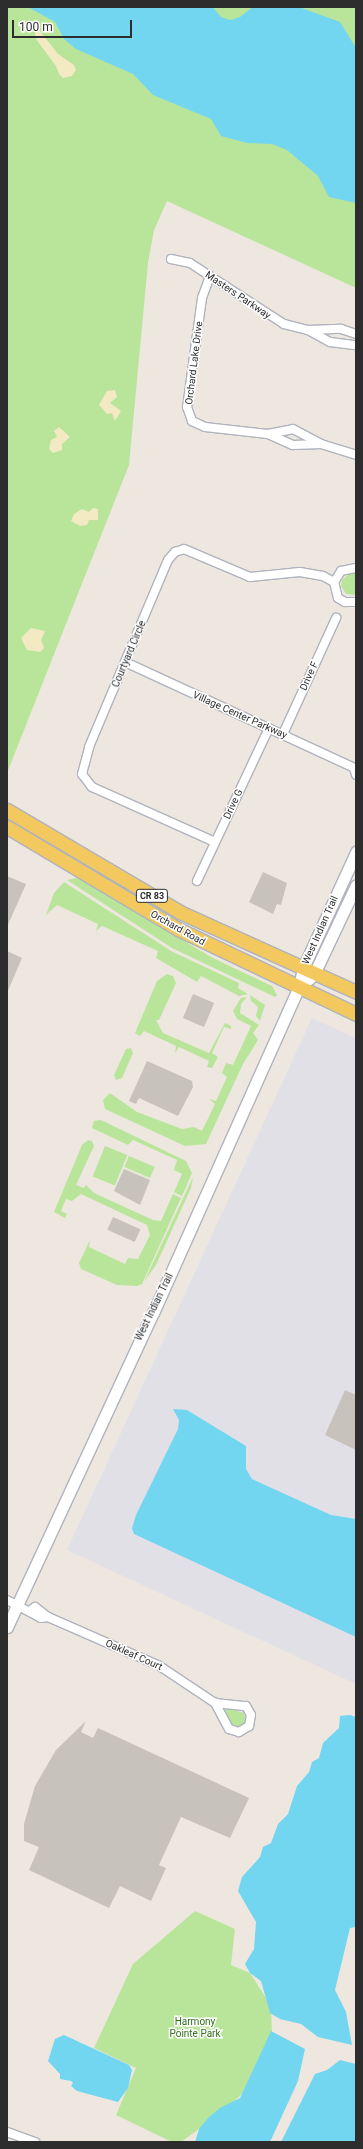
<!DOCTYPE html>
<style>
body{margin:0}
#map{position:relative;width:363px;height:2149px;overflow:hidden;background:#eee7df;font-family:Roboto,sans-serif}
div>[style]{position:absolute}
[style*='--x']{left:calc(var(--x)*1px);top:calc(var(--y)*1px);width:calc(var(--w)*1px);rotate:calc(var(--a)*1deg)}
.industrial>*{inset:0;background:#e1e0e7}
.green>*{inset:0;background:#b9e59b;transform-origin:0 0}
.sand>*{inset:0;background:#f3e9c3}
.water>*{inset:0;background:#72d6f1}
.building>*{inset:0;background:#c7c2bb;transform-origin:0 0}
.roads{filter:drop-shadow(1px 0 #afb3bd) drop-shadow(-1px 0 #afb3bd) drop-shadow(0 1px #afb3bd) drop-shadow(0 -1px #afb3bd)}
.street>*{height:8px;margin:-4px;padding:0 4px;transform-origin:4px;border-radius:4px;background:#fff}
.secondary>*{height:11px;margin:-5.5px;padding:0 5.5px;transform-origin:5.5px;border-radius:5.5px;background:#fff}
.primary>*{height:13px;margin:-6.5px;padding:0 6.5px;transform-origin:6.5px;border-radius:6.5px;background:#f3c95f}
span{translate:-50% -50%;white-space:nowrap;text-align:center;line-height:1.15;-webkit-text-stroke:3px #fff;paint-order:stroke}
.shield-label span{padding:1px 3px;background:#fff;border:1px solid;border-radius:3px;-webkit-text-stroke-width:0}
.shield-label{font-size:9px;color:#2d2d2d;font-weight:700}
.street-label{font-size:10px;color:#2d2d2d}
.park-label{font-size:10px;color:#306d1a}
.frame{position:absolute;inset:0;border:8px solid #2d2d2d;pointer-events:none}
.scale{position:absolute;left:12px;top:20px;width:120px;height:18px;box-sizing:border-box;border:2px solid #2d2d2d;border-top:0;padding-left:5px;font-size:12px;line-height:14px;white-space:nowrap;color:#2d2d2d;-webkit-text-stroke:3px #fff;paint-order:stroke}
</style>
<div id="map">
<div class="industrial">
<i style="clip-path:polygon(312px 1018px,356px 1038px,356px 1684px,67px 1550px)"></i>
</div>
<div class="green">
<i style="clip-path:polygon(7px 7px,356px 7px,356px 288px,167px 201px,154px 230px,148px 263px,129px 465px,7px 773px)"></i>
<i style="clip-path:polygon(356px 574px,356px 595px,346px 594px,341px 586px,342px 580px,349px 574px)"></i>
<i style="clip-path:polygon(7px 816px,225px 939px,131px 896px,7px 821px)"></i>
<i style="clip-path:polygon(76px 878px,85px 881px,211px 957px,272px 986px,277px 995px,275px 997px,172px 948px,67px 880px)"></i>
<i style="clip-path:polygon(64px 882px,171px 951px,239px 983px,238px 988px,248px 994px,239px 996px,201px 976px,197px 982px,156px 958px,158px 951px,102px 926px,96px 931px,98px 924px,57px 905px,46px 915px,54px 893px)"></i>
<i style="clip-path:polygon(167px 974px,173px 976px,176px 983px,159px 1020px,156px 1020px,163px 1033px,209px 1053px,225px 1023px,231px 1026px,231px 1029px,224px 1027px,212px 1053px,218px 1057px,212px 1068px,207px 1067px,209px 1061px,179px 1047px,175px 1053px,176px 1046px,144px 1031px,140px 1036px,135px 1033px,157px 981px)"></i>
<i style="clip-path:polygon(250px 995px,265px 1005px,260px 1021px,256px 1016px,258px 1007px,251px 1001px)"></i>
<i style="clip-path:polygon(247px 997px,241px 1004px,240px 1013px,259px 1025px,253px 1033px,258px 1040px,243px 1064px,206px 1144px,185px 1146px,105px 1109px,103px 1100px,110px 1093px,137px 1112px,182px 1129px,194px 1127px,202px 1131px,215px 1104px,209px 1099px,216px 1101px,227px 1077px,222px 1073px,226px 1063px,233px 1065px,251px 1026px,237px 1019px,233px 1011px,241px 998px)"></i>
<i style="clip-path:polygon(131px 1048px,133px 1053px,122px 1078px,116px 1080px,114px 1075px,126px 1049px)"></i>
<i style="clip-path:polygon(101px 1120px,186px 1161px,192px 1173px,182px 1196px,174px 1192px,182px 1174px,174px 1170px,177px 1160px,133px 1140px,128px 1145px,92px 1128px,94px 1121px)"></i>
<i style="clip-path:polygon(88px 1140px,92px 1141px,94px 1146px,76px 1185px,84px 1188px,86px 1185px,94px 1193px,153px 1220px,161px 1221px,173px 1194px,181px 1198px,142px 1284px,137px 1286px,117px 1285px,81px 1269px,79px 1263px,90px 1240px,89px 1247px,125px 1264px,128px 1258px,138px 1259px,150px 1235px,147px 1225px,81px 1194px,72px 1201px,66px 1199px,61px 1211px,67px 1214px,65px 1218px,54px 1212px,82px 1145px)"></i>
<i style="left:105px;top:1146px;width:24px;height:33px;rotate:22deg"></i>
<i style="left:129px;top:1156px;width:28px;height:12px;rotate:23deg"></i>
<i style="clip-path:polygon(193px 1177px,191px 1188px,156px 1265px,144px 1282px)"></i>
<i style="clip-path:polygon(227px 1708px,244px 1713px,246px 1723px,238px 1728px,233px 1726px,224px 1713px)"></i>
<i style="clip-path:polygon(195px 1911px,235px 1929px,231px 1965px,250px 1973px,271px 2006px,272px 2034px,243px 2093px,221px 2113px,181px 2142px,172px 2142px,116px 2115px,136px 2068px,94px 2048px,133px 1964px)"></i>
</div>
<div class="sand">
<i style="clip-path:polygon(39px 30px,58px 54px,74px 65px,76px 70px,72px 76px,63px 78px,59px 74px,56px 66px,36px 39px,35px 34px)"></i>
<i style="clip-path:polygon(115px 390px,117px 397px,110px 403px,121px 411px,115px 421px,112px 413px,107px 414px,99px 405px,107px 391px)"></i>
<i style="clip-path:polygon(59px 427px,70px 437px,62px 444px,62px 450px,53px 453px,49px 449px,51px 440px,57px 437px,54px 431px)"></i>
<i style="clip-path:polygon(93px 508px,98px 509px,98px 520px,89px 520px,87px 525px,80px 526px,71px 521px,74px 514px,82px 509px,89px 512px)"></i>
<i style="clip-path:polygon(31px 628px,45px 631px,41px 640px,44px 648px,40px 652px,27px 650px,21px 638px)"></i>
</div>
<div class="water">
<i style="clip-path:polygon(28px 7px,213px 7px,221px 17px,230px 20px,240px 17px,253px 7px,299px 7px,340px 22px,356px 48px,356px 203px,329px 197px,318px 176px,287px 150px,272px 144px,247px 143px,221px 136px,211px 119px,153px 95px,133px 74px,76px 49px,64px 39px,55px 22px)"></i>
<i style="clip-path:polygon(173px 1409px,187px 1410px,246px 1446px,246px 1469px,252px 1479px,331px 1515px,356px 1519px,356px 1637px,134px 1534px,132px 1528px,136px 1515px,178px 1429px,179px 1420px)"></i>
<i style="clip-path:polygon(350px 1715px,356px 1717px,356px 1927px,350px 1928px,335px 1990px,346px 2012px,352px 2045px,318px 2037px,301px 2024px,280px 2019px,270px 2013px,261px 1981px,250px 1973px,245px 1964px,254px 1949px,256px 1922px,238px 1891px,242px 1877px,260px 1857px,263px 1847px,271px 1843px,278px 1824px,288px 1814px,297px 1786px,309px 1772px,312px 1762px,319px 1758px,323px 1743px,339px 1728px,340px 1716px)"></i>
<i style="clip-path:polygon(271px 2031px,305px 2049px,298px 2081px,270px 2142px,195px 2142px,199px 2129px,208px 2118px,220px 2108px,240px 2098px)"></i>
<i style="clip-path:polygon(64px 2035px,129px 2065px,132px 2070px,128px 2088px,118px 2102px,77px 2091px,71px 2086px,73px 2083px,71px 2081px,60px 2079px,60px 2074px,48px 2061px,55px 2039px)"></i>
<i style="clip-path:polygon(340px 2060px,356px 2064px,356px 2142px,281px 2142px,315px 2074px,327px 2070px)"></i>
</div>
<div class="building">
<i style="clip-path:polygon(263px 872px,287px 883px,281px 905px,277px 904px,273px 914px,249px 902px)"></i>
<i style="clip-path:polygon(7px 876px,26px 884px,7px 927px)"></i>
<i style="clip-path:polygon(7px 951px,22px 958px,7px 993px)"></i>
<i style="left:193px;top:994px;width:23px;height:26px;rotate:23deg"></i>
<i style="clip-path:polygon(147px 1061px,192px 1081px,193px 1087px,178px 1116px,139px 1098px,136px 1104px,129px 1101px)"></i>
<i style="clip-path:polygon(124px 1169px,150px 1180px,140px 1205px,114px 1191px)"></i>
<i style="left:113px;top:1217px;width:30px;height:14px;rotate:24deg"></i>
<i style="clip-path:polygon(345px 1390px,356px 1395px,356px 1450px,325px 1435px)"></i>
<i style="clip-path:polygon(86px 1721px,81px 1732px,93px 1738px,98px 1728px,249px 1798px,230px 1838px,181px 1817px,159px 1865px,166px 1868px,151px 1901px,120px 1886px,109px 1908px,29px 1870px,39px 1847px,24px 1841px,24px 1824px,35px 1786px,56px 1750px)"></i>
</div>
<div class="roads">
<div class="street">
<i style="--x:171;--y:259;--w:19;--a:12"></i>
<i style="--x:190;--y:263;--w:112;--a:33"></i>
<i style="--x:284;--y:324;--w:25;--a:14"></i>
<i style="--x:308;--y:330;--w:25;--a:29"></i>
<i style="--x:330;--y:342;--w:26;--a:7"></i>
<i style="--x:210;--y:276;--w:23;--a:110"></i>
<i style="--x:202;--y:298;--w:110;--a:97.8"></i>
<i style="--x:187;--y:407;--w:15;--a:70"></i>
<i style="--x:192;--y:421;--w:14;--a:25"></i>
<i style="--x:205;--y:427;--w:63;--a:6.3"></i>
<i style="--x:268;--y:434;--w:27;--a:24"></i>
<i style="--x:293;--y:445;--w:28;--a:-2"></i>
<i style="--x:308;--y:330;--w:33;--a:-2"></i>
<i style="--x:341;--y:329;--w:16;--a:18"></i>
<i style="--x:268;--y:434;--w:25;--a:-11"></i>
<i style="--x:293;--y:429;--w:32;--a:28"></i>
<i style="--x:321;--y:444;--w:37;--a:17"></i>
<i style="--x:356;--y:568;--w:15;--a:169"></i>
<i style="--x:341;--y:571;--w:13;--a:122"></i>
<i style="--x:334;--y:582;--w:16;--a:76"></i>
<i style="--x:338;--y:598;--w:8;--a:30"></i>
<i style="--x:345;--y:602;--w:11;--a:0"></i>
<i style="--x:125;--y:662;--w:252;--a:24.8"></i>
<i style="--x:283;--y:734;--w:128;--a:-65.4"></i>
<i style="--x:354;--y:768;--w:7;--a:74"></i>
<i style="--x:215;--y:842;--w:135;--a:-155.9"></i>
<i style="--x:92;--y:787;--w:16;--a:-128"></i>
<i style="--x:82;--y:774;--w:28;--a:-75"></i>
<i style="--x:89;--y:747;--w:203;--a:-67.1"></i>
<i style="--x:168;--y:560;--w:11;--a:-49"></i>
<i style="--x:175;--y:552;--w:9;--a:-18"></i>
<i style="--x:184;--y:549;--w:72;--a:23"></i>
<i style="--x:250;--y:577;--w:50;--a:-5.7"></i>
<i style="--x:300;--y:572;--w:23;--a:10"></i>
<i style="--x:323;--y:576;--w:13;--a:29"></i>
<i style="--x:197;--y:881;--w:169;--a:-64.8"></i>
<i style="--x:7;--y:1600;--w:38;--a:28"></i>
<i style="--x:41;--y:1618;--w:7;--a:-8"></i>
<i style="--x:31;--y:1610;--w:5;--a:-37"></i>
<i style="--x:35;--y:1607;--w:16;--a:38"></i>
<i style="--x:48;--y:1617;--w:120;--a:23.6"></i>
<i style="--x:158;--y:1665;--w:69;--a:33.7"></i>
<i style="--x:215;--y:1703;--w:31;--a:6"></i>
<i style="--x:246;--y:1706;--w:10;--a:61"></i>
<i style="--x:251;--y:1715;--w:11;--a:100"></i>
<i style="--x:249;--y:1726;--w:12;--a:149"></i>
<i style="--x:239;--y:1732;--w:10;--a:-163"></i>
<i style="--x:229;--y:1729;--w:30;--a:-118"></i>
<i style="--x:7;--y:2132;--w:30;--a:20"></i>
</div>
<div class="secondary">
<i style="--x:309;--y:979;--w:7;--a:-45"></i>
<i style="--x:314;--y:974;--w:98;--a:-64.7"></i>
<i style="--x:7;--y:1627;--w:346;--a:-65.1"></i>
<i style="--x:153;--y:1313;--w:357;--a:-65.9"></i>
<i style="--x:299;--y:987;--w:19;--a:-78"></i>
<i style="--x:303;--y:968;--w:128;--a:-65.4"></i>
</div>
<div class="primary">
<i style="--x:7;--y:810;--w:201;--a:30.5"></i>
<i style="--x:180;--y:912;--w:193;--a:24.4"></i>
<i style="--x:7;--y:827;--w:199;--a:30.8"></i>
<i style="--x:178;--y:929;--w:197;--a:25.5"></i>
</div>
</div>
<div class="shield-label">
<span style="left:152px;top:896px">CR 83</span>
</div>
<div class="street-label">
<span style="left:238px;top:295px;rotate:34deg">Masters Parkway</span>
<span style="left:194px;top:363px;rotate:-83deg">Orchard Lake Drive</span>
<span style="left:129px;top:654px;rotate:-67deg">Courtyard Circle</span>
<span style="left:309px;top:676px;rotate:-66deg">Drive F</span>
<span style="left:240px;top:715px;rotate:24deg">Village Center Parkway</span>
<span style="left:233px;top:804px;rotate:-65deg">Drive G</span>
<span style="left:178px;top:928px;rotate:29deg">Orchard Road</span>
<span style="left:320px;top:930px;rotate:-66deg">West Indian Trail</span>
<span style="left:154px;top:1307px;rotate:-64deg">West Indian Trail</span>
<span style="left:134px;top:1655px;rotate:24deg">Oakleaf Court</span>
</div>
<div class="park-label">
<span style="left:195px;top:2027px">Harmony<br>Pointe Park</span>
</div>
<div class="frame"></div>
<div class="scale">100 m</div>
</div>
